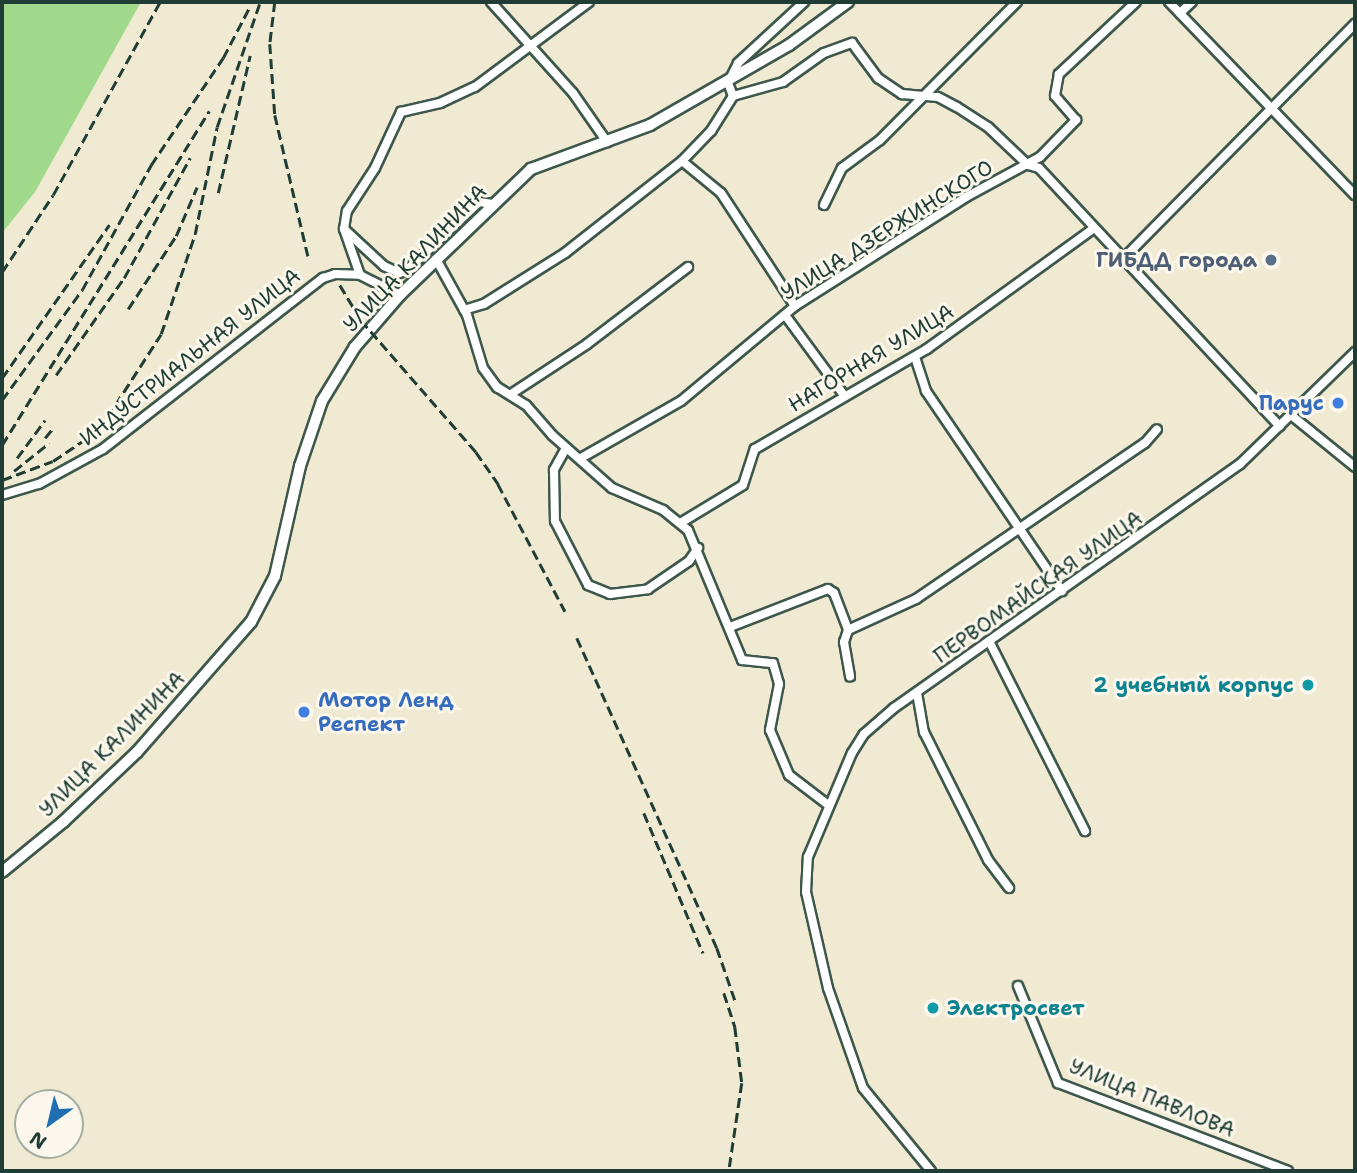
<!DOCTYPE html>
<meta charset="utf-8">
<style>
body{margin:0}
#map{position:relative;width:1357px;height:1173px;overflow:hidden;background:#f1ead2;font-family:"Shantell Sans",sans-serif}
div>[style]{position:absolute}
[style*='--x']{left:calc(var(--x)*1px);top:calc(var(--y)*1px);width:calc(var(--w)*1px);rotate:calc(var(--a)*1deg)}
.green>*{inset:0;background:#a0d98b}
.roads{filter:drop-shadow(2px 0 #3e574c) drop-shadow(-2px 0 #3e574c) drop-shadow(0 2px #3e574c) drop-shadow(0 -2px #3e574c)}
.minor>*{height:8px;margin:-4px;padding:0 4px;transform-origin:4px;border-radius:4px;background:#fff}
.major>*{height:10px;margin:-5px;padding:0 5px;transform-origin:5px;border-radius:5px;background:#fff}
.rail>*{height:2.5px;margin-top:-1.25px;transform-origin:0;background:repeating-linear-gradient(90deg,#1f3d34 0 10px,transparent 0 15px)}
.dots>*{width:19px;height:19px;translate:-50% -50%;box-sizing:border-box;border:4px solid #fbf7ec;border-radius:50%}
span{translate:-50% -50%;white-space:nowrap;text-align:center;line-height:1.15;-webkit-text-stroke:6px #fbf7ec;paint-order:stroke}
.street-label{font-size:21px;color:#1f3d34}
.service-label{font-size:21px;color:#4e5e75;font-weight:700}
.right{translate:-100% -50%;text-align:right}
.shop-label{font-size:21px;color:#366cbe;font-weight:700}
.left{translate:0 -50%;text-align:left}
.culture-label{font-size:21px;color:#0d838f;font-weight:700}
.frame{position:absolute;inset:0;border:4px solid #1f3d34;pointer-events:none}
.north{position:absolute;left:14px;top:1089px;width:70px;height:70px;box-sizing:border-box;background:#fbf7ec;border:2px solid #a3ada2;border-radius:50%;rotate:214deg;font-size:19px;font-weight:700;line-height:28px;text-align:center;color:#1f3d34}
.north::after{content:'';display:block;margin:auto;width:24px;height:32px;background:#1f6fb2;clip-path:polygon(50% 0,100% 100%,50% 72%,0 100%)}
</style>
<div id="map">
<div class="green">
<i style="clip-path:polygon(2px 2px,141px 2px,35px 192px,2px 233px)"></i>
</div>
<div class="roads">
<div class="minor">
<i style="--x:491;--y:2;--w:122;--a:48"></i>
<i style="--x:573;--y:93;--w:60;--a:55.2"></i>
<i style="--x:1169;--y:2;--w:268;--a:46.1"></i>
<i style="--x:1180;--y:13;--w:16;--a:-43"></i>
<i style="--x:733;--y:96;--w:52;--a:-15.6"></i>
<i style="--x:783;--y:82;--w:50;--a:-35.3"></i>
<i style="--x:824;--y:53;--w:30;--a:-20"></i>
<i style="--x:852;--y:43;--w:44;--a:53.4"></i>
<i style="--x:878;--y:78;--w:29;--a:34"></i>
<i style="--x:902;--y:94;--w:36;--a:5"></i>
<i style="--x:938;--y:97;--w:21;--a:28"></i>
<i style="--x:957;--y:107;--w:37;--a:33"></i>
<i style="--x:988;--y:127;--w:55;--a:43.5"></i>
<i style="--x:1028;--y:165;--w:11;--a:15"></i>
<i style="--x:1039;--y:168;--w:353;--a:47"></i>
<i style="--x:682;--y:161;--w:50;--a:39.4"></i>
<i style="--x:721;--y:193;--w:135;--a:56.8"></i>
<i style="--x:824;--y:205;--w:41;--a:-64.1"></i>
<i style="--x:842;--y:168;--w:47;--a:-36.4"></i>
<i style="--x:880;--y:140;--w:194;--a:-45.2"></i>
<i style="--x:344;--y:229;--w:54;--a:42.8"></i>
<i style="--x:384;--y:266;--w:17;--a:25"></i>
<i style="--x:399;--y:273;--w:7;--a:-16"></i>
<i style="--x:406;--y:271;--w:100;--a:-43.4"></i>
<i style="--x:479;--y:202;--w:14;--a:8"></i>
<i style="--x:436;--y:259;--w:64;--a:61"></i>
<i style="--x:467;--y:315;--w:55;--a:73.2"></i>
<i style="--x:483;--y:368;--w:24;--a:54"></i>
<i style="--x:497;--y:387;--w:34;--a:32"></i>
<i style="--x:526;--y:405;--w:40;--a:49"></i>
<i style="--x:552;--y:435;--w:80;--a:41.5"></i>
<i style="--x:612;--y:488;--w:56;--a:23.3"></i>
<i style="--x:663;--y:510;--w:32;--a:39"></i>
<i style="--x:688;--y:530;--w:141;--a:67.4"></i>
<i style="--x:742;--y:660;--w:31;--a:6"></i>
<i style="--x:773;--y:663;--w:22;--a:74"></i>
<i style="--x:779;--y:684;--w:47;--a:101.1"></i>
<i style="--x:770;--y:730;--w:49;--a:67.1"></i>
<i style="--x:789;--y:775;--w:48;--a:37.3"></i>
<i style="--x:1122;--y:260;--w:332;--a:-45.4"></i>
<i style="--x:360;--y:275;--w:49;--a:-109.2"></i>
<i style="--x:344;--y:229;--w:18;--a:-81"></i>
<i style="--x:347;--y:211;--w:51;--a:-56.9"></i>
<i style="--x:375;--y:168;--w:62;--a:-65.1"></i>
<i style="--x:401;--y:112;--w:40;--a:-13"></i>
<i style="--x:440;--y:103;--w:38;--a:-25"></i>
<i style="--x:475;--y:87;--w:142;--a:-36.7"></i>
<i style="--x:464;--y:310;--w:21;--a:-17"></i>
<i style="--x:484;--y:304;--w:96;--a:-32.2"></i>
<i style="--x:565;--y:253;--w:149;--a:-38.2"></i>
<i style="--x:682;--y:161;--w:42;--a:-46"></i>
<i style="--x:711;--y:131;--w:41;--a:-57.8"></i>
<i style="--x:733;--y:96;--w:14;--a:-111"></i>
<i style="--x:728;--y:83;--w:22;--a:-63"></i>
<i style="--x:738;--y:63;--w:90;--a:-42.7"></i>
<i style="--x:785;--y:315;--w:98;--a:53.7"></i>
<i style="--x:915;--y:357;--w:36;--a:72"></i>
<i style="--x:926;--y:391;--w:242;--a:55.8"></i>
<i style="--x:511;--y:394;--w:91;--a:-33.3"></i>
<i style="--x:587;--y:344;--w:127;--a:-37.3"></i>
<i style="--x:1291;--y:415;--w:82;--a:39.1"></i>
<i style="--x:566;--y:448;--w:25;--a:119"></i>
<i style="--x:554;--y:470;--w:51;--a:88.9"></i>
<i style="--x:555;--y:521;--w:72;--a:62.7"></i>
<i style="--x:588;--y:585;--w:24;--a:22"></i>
<i style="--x:610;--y:594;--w:38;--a:-7"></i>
<i style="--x:648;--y:589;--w:50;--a:-34.3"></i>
<i style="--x:689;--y:561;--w:16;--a:-55"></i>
<i style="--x:581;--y:458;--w:115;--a:-29.7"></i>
<i style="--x:681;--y:401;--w:148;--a:-39.8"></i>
<i style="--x:795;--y:306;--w:203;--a:-32.5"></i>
<i style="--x:966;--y:197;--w:84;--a:-28.4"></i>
<i style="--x:1040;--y:157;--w:52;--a:-45.8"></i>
<i style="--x:1076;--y:120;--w:32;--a:-131"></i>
<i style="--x:1055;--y:96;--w:22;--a:-80"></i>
<i style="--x:1059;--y:74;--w:105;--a:-43.1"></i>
<i style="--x:2;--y:495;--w:39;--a:-17"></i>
<i style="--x:39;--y:484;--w:73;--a:-28.7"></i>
<i style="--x:103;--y:449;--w:279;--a:-37.9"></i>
<i style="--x:323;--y:278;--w:13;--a:-18"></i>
<i style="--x:335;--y:274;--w:25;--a:2"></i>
<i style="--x:360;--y:275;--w:45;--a:26.6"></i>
<i style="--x:682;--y:522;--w:71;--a:-31.2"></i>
<i style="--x:743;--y:485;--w:38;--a:-72"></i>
<i style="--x:755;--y:449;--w:199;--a:-30.2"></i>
<i style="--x:927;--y:349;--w:205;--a:-35.9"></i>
<i style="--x:730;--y:627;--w:105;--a:-21.2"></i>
<i style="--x:828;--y:589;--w:7;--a:34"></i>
<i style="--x:834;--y:593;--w:40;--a:69"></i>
<i style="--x:848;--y:630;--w:13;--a:108"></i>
<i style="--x:844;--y:642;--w:35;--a:80"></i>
<i style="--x:848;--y:630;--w:75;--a:-24.5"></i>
<i style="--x:916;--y:599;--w:277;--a:-34.3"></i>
<i style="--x:1145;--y:443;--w:18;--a:-49"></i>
<i style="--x:989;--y:641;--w:213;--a:63.2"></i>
<i style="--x:917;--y:693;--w:40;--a:80"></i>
<i style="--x:924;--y:732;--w:143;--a:63.4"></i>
<i style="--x:988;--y:860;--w:35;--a:53"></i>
<i style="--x:1018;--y:986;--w:105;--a:67.6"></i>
<i style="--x:1058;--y:1083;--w:246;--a:20.9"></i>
<i style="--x:931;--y:1171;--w:107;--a:-129.3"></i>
<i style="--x:863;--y:1088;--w:106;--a:-109.3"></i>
<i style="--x:828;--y:988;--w:98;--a:-102.9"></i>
<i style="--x:806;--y:892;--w:35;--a:-87"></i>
<i style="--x:808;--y:857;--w:113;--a:-67.1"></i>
<i style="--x:852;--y:753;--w:22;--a:-58"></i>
<i style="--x:864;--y:734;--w:40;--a:-41"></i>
<i style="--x:894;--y:708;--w:423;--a:-35.2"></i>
<i style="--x:1240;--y:464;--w:161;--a:-44.2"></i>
</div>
<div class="major">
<i style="--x:2;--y:872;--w:79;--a:-39.3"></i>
<i style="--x:63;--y:822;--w:102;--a:-43.4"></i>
<i style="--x:137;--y:752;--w:173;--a:-48.8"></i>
<i style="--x:251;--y:622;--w:52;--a:-62.4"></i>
<i style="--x:275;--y:576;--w:113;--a:-77.2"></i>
<i style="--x:300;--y:466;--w:69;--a:-71.3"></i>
<i style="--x:322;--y:401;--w:63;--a:-58.6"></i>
<i style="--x:355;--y:347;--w:69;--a:-49.1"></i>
<i style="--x:400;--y:295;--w:182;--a:-43.9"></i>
<i style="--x:531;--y:169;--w:127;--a:-20.3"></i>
<i style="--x:650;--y:125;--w:160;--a:-29.9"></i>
<i style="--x:789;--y:45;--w:73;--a:-36.1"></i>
</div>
</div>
<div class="rail">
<i style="--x:275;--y:2;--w:42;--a:96.8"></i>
<i style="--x:270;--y:44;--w:71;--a:86"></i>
<i style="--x:275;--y:115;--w:145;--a:76.8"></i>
<i style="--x:218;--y:193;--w:141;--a:-76.9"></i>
<i style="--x:2;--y:272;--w:92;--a:-56.5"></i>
<i style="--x:53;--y:195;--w:221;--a:-61"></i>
<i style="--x:340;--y:285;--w:41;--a:59"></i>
<i style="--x:361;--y:320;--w:175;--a:48.9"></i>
<i style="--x:476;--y:452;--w:39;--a:55"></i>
<i style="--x:498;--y:484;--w:144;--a:62.2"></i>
<i style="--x:128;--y:309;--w:87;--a:-56.7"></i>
<i style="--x:176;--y:236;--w:53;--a:-66.8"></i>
<i style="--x:56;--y:375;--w:118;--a:-55"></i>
<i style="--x:124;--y:278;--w:137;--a:-61.2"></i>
<i style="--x:2;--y:378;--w:187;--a:-55"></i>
<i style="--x:2;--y:400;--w:136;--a:-54"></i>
<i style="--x:82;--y:290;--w:143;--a:-61.1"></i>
<i style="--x:151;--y:165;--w:129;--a:-56.1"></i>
<i style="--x:223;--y:58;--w:56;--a:-62.5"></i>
<i style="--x:45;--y:438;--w:14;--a:-51"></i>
<i style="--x:2;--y:445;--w:393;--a:-58.2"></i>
<i style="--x:17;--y:458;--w:47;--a:-53.6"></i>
<i style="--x:14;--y:471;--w:45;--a:-38.7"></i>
<i style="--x:2;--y:480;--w:54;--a:-20.4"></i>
<i style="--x:53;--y:461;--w:55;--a:-34"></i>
<i style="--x:99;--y:430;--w:114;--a:-57.1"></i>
<i style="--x:161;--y:334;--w:106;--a:-71.2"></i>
<i style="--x:195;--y:234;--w:109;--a:-78.4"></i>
<i style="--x:217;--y:127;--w:132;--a:-71"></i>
<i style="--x:577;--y:638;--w:340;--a:65.7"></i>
<i style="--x:717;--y:948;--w:58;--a:70.9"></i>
<i style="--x:644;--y:813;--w:152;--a:67.1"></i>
<i style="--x:724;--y:993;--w:36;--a:72"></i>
<i style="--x:735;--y:1027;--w:56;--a:82.9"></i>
<i style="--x:742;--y:1083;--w:89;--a:98.4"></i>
</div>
<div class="dots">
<i style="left:1271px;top:260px;background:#5c6f8a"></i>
<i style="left:1338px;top:403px;background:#3f7fe0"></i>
<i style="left:1308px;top:685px;background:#0f9aa8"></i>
<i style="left:304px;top:712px;background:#3f7fe0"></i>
<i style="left:933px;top:1008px;background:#0f9aa8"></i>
</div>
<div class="street-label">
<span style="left:887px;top:230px;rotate:-32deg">УЛИЦА ДЗЕРЖИНСКОГО</span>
<span style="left:415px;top:258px;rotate:-46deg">УЛИЦА КАЛИНИНА</span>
<span style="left:190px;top:357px;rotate:-38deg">ИНДУСТРИАЛЬНАЯ УЛИЦА</span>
<span style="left:871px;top:358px;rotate:-31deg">НАГОРНАЯ УЛИЦА</span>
<span style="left:1038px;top:587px;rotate:-35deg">ПЕРВОМАЙСКАЯ УЛИЦА</span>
<span style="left:112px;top:744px;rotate:-45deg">УЛИЦА КАЛИНИНА</span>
<span style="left:1152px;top:1098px;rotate:22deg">УЛИЦА ПАВЛОВА</span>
</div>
<div class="service-label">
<span class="right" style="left:1257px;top:260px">ГИБДД города</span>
</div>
<div class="shop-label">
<span class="right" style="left:1324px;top:403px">Парус</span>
<span class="left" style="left:318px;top:712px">Мотор Ленд<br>Респект</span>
</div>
<div class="culture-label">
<span class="right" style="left:1294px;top:685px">2 учебный корпус</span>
<span class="left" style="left:947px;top:1008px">Электросвет</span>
</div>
<div class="frame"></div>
<div class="north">N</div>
</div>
